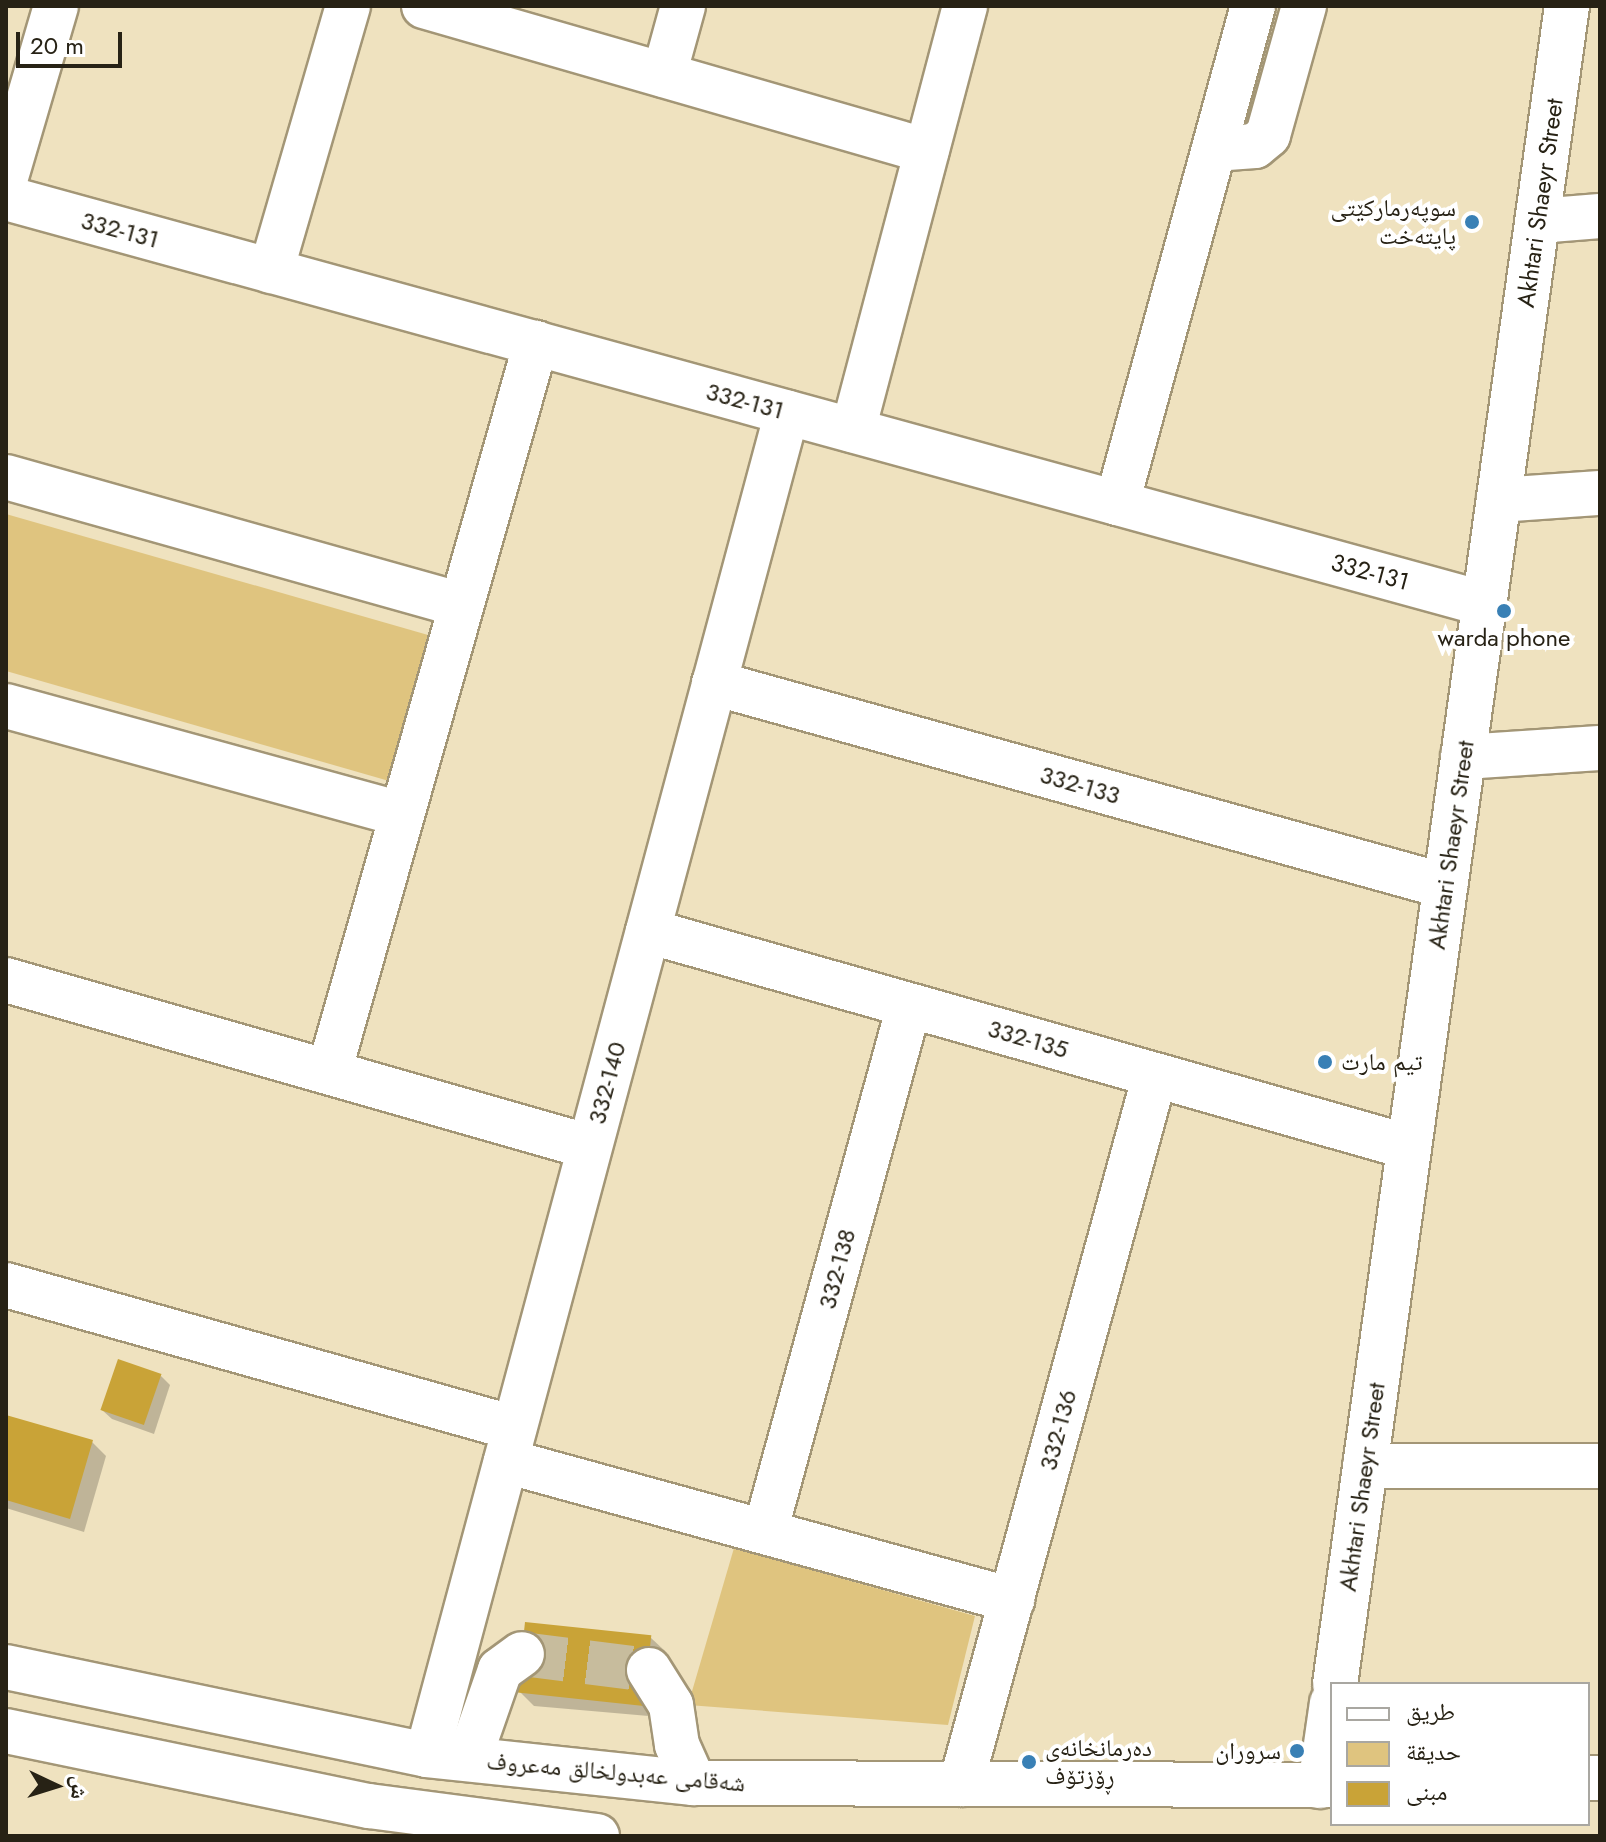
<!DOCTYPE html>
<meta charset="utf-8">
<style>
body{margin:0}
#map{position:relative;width:1606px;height:1842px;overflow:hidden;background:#efe2bf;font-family:Jost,"Noto Naskh Arabic",sans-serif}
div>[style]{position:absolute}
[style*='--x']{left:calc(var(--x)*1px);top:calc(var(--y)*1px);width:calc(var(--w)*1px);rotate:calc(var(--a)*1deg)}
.green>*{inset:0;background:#dfc47f;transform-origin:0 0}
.shadow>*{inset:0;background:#0003}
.building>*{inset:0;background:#c9a337;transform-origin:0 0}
.minor-tunnel>*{height:44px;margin-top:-22px;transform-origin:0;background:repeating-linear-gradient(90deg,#c7bc9d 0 44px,transparent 0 66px)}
.roads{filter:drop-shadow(2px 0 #a39676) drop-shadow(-2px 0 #a39676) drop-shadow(0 2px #a39676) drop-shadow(0 -2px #a39676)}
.minor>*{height:44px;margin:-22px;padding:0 22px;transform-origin:22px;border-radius:22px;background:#fff}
.major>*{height:44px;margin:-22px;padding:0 22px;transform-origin:22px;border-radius:22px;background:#fff}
.dots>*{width:22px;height:22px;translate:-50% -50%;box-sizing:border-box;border:4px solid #fff;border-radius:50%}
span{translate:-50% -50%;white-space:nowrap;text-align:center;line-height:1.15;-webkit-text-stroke:8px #fff;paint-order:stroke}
.street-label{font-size:24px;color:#272215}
.poi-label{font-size:24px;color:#272215}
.right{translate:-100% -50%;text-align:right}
.left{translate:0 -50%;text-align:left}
.frame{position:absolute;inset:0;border:8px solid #272215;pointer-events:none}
.legend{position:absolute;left:1330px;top:1682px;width:260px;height:144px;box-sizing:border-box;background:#fff;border:2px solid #a9a7a1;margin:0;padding:10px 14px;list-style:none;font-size:24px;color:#272215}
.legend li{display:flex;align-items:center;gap:16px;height:40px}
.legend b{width:40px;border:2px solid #a9a7a1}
.north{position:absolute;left:16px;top:1746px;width:80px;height:80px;-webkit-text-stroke:6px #fff;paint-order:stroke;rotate:94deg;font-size:22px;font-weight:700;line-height:32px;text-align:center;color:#272215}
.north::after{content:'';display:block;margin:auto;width:28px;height:36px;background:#272215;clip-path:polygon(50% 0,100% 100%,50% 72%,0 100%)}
.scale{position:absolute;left:16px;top:32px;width:106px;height:36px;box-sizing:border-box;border:4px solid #272215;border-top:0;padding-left:10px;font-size:24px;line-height:28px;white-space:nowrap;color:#272215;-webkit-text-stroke:6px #fff;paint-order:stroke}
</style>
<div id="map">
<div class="green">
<i style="left:6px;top:514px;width:440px;height:151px;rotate:16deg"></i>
<i style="clip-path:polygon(734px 1548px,975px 1616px,948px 1725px,688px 1705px)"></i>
</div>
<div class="shadow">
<i style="clip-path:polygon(161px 1376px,170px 1385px,154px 1434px,112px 1419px,102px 1410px)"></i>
<i style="clip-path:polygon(6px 1417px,92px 1442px,106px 1456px,84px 1532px,6px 1508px)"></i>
<i style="clip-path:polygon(650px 1637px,665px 1651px,660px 1717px,534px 1706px,520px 1692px)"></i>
</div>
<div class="building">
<i style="left:118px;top:1359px;width:46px;height:54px;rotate:19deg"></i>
<i style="clip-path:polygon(6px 1415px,93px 1440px,70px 1519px,6px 1500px)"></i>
<i style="left:525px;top:1622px;width:127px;height:71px;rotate:6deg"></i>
</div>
<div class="minor-tunnel">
<i style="--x:522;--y:1654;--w:128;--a:7.2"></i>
</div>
<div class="roads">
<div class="minor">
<i style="--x:424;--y:6;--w:523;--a:16.08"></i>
<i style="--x:664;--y:75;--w:72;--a:-74.6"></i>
<i style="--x:1214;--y:149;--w:41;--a:-4.2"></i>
<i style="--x:1255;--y:146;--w:17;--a:-40"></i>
<i style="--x:1268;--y:135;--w:134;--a:-74.4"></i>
<i style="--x:6;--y:177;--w:178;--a:-73.7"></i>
<i style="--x:6;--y:198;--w:1534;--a:15.35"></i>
<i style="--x:1538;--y:221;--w:62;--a:-4.6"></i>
<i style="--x:271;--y:271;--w:276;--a:-73.8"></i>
<i style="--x:853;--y:430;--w:439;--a:-75.2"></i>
<i style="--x:6;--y:477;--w:473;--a:15.7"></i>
<i style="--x:1499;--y:500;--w:101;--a:-4"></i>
<i style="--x:1117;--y:503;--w:515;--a:-74.7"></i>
<i style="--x:714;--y:683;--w:759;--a:15.52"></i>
<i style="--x:6;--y:706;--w:410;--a:15.3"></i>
<i style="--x:1463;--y:757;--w:137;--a:-3.8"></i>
<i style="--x:648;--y:931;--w:791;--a:15.85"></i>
<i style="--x:6;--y:980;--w:607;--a:15.96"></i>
<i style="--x:329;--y:1072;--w:758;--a:-74.15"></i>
<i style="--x:6;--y:1285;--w:528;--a:15.72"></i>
<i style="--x:506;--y:1461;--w:525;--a:15.36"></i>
<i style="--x:1365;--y:1466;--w:235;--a:0"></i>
<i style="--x:765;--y:1532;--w:545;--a:-74.69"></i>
<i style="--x:649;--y:1670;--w:41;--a:57.8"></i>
<i style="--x:671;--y:1705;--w:40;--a:81.5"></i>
<i style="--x:677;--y:1745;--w:42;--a:65.9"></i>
<i style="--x:1335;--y:1684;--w:1694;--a:-82.13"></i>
<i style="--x:427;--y:1755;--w:1390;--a:-74.99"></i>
<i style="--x:469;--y:1759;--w:94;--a:-70.8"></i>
<i style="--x:500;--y:1670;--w:27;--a:-36"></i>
<i style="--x:961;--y:1784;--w:735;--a:-74.7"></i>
<i style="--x:1320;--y:1786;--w:84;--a:-81.8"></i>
</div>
<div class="major">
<i style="--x:6;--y:1667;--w:430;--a:11.8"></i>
<i style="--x:427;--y:1755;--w:268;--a:6"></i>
<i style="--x:694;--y:1783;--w:638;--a:0.18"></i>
<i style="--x:6;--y:1731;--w:371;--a:11.7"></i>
<i style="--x:369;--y:1806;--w:230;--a:7.5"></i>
<i style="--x:1588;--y:1778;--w:12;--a:0"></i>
</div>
</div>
<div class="dots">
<i style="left:1472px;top:222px;background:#3980b5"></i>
<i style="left:1504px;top:611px;background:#3980b5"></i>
<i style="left:1325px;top:1062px;background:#3980b5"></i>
<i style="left:1297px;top:1751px;background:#3980b5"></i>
<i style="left:1029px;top:1762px;background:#3980b5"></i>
</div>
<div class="street-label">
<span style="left:1540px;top:203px;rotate:-82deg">Akhtari Shaeyr Street</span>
<span style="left:120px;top:230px;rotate:15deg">332-131</span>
<span style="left:745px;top:401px;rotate:15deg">332-131</span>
<span style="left:1370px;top:572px;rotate:15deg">332-131</span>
<span style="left:1080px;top:785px;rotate:16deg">332-133</span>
<span style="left:1451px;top:845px;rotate:-82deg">Akhtari Shaeyr Street</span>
<span style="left:1028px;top:1039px;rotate:16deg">332-135</span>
<span style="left:607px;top:1083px;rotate:-75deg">332-140</span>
<span style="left:837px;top:1269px;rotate:-75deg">332-138</span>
<span style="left:1058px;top:1430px;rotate:-75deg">332-136</span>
<span style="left:1362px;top:1487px;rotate:-82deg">Akhtari Shaeyr Street</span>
<span style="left:616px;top:1772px;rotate:5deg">شەقامی عەبدولخالق مەعروف</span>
</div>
<div class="poi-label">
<span class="right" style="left:1456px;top:222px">سوپەرمارکێتی<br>پایتەخت</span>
<span style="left:1504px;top:638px">warda phone</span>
<span class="left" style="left:1341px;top:1062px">تيم مارت</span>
<span class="left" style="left:1045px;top:1762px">دەرمانخانەی<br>ڕۆزتۆف</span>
<span class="right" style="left:1281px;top:1751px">سروران</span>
</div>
<div class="frame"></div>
<ul class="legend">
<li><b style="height:10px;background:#fff"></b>طريق</li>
<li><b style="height:22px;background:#dfc47f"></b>حديقة</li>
<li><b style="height:22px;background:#c9a337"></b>مبنى</li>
</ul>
<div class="north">ش</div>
<div class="scale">20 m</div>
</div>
